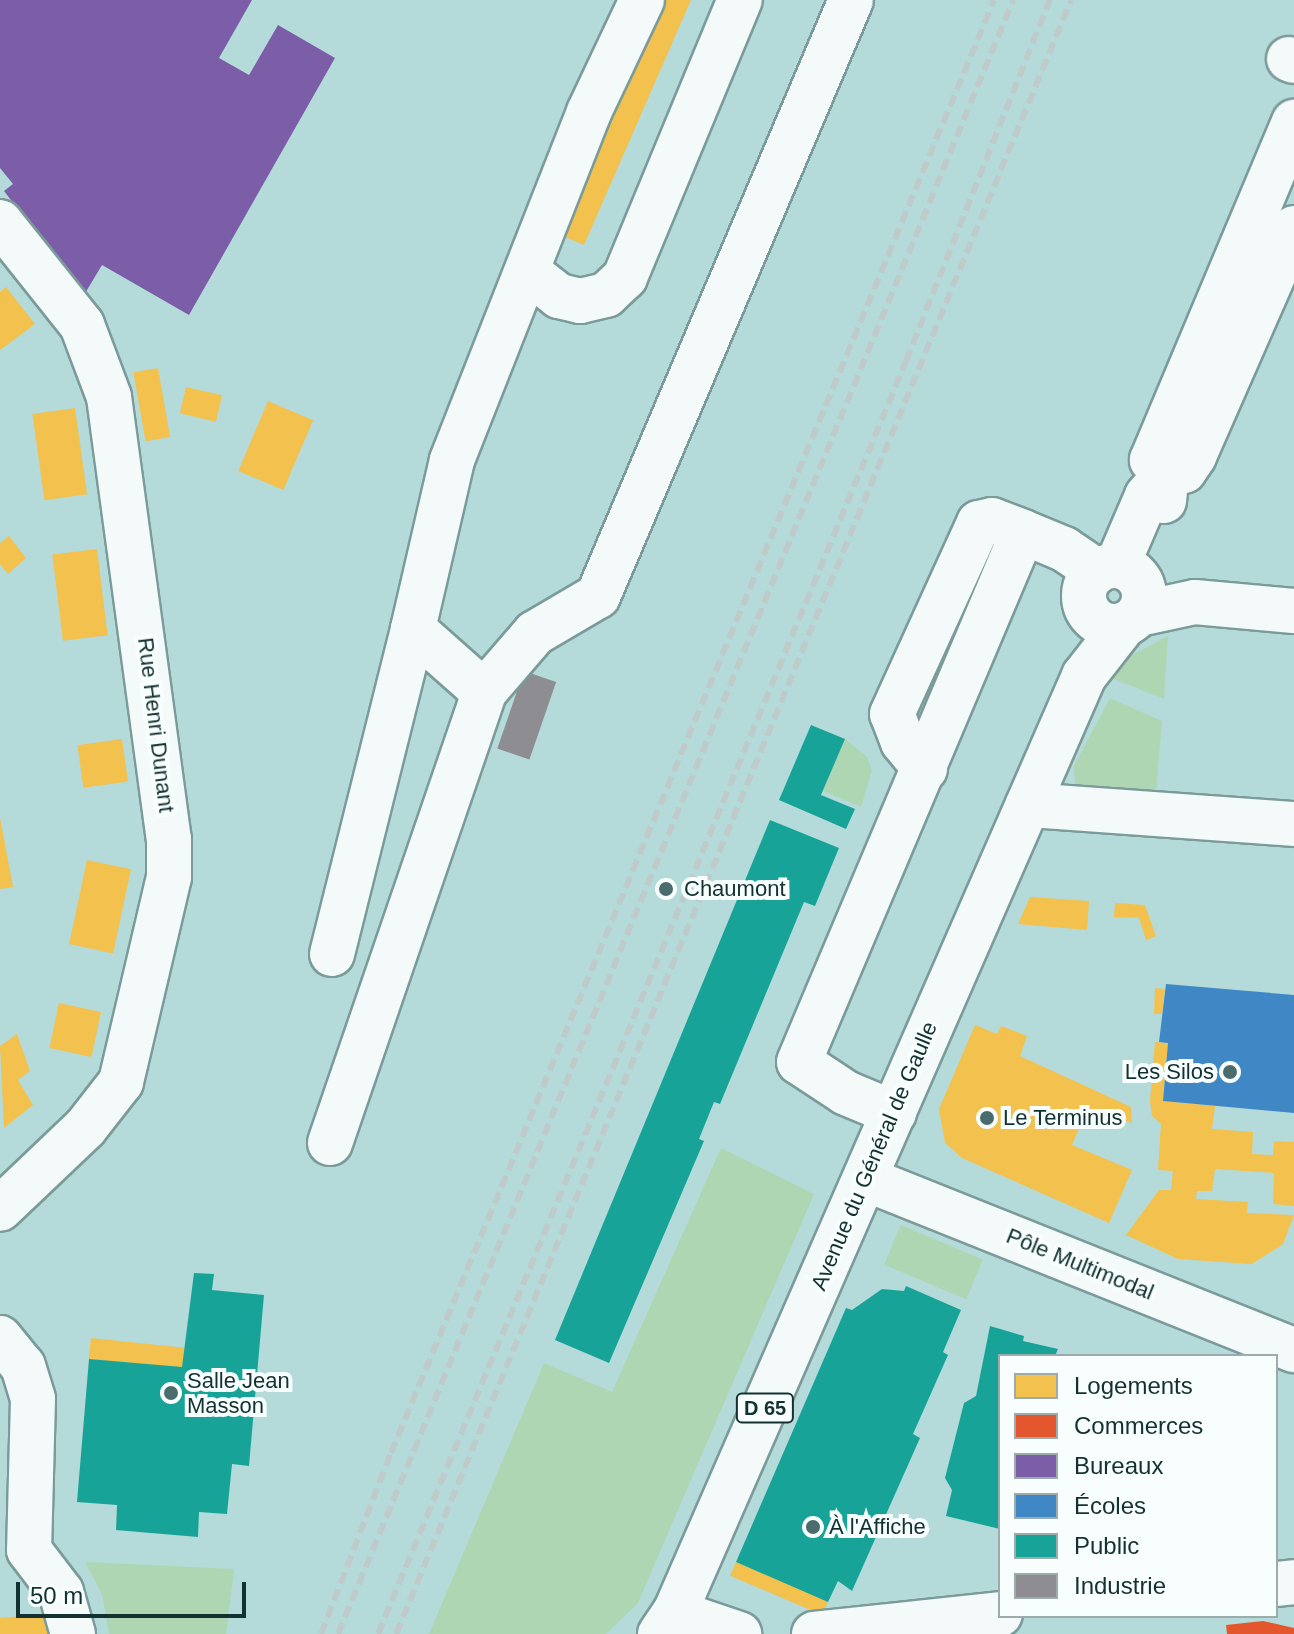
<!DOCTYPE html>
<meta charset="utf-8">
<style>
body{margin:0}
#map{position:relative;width:1294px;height:1634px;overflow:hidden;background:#b4dbda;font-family:Arial,sans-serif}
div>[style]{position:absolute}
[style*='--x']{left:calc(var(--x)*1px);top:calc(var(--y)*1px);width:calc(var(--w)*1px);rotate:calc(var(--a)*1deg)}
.green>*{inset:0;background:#aed6b2;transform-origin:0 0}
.homes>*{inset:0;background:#f2c14e;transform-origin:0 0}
.shops>*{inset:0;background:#e4572e}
.offices>*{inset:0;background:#7b5ea7}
.schools>*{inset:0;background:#3f88c5}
.public>*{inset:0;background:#17a398}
.industry>*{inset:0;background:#8d8d92;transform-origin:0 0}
.roads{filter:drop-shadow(2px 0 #7b9b9a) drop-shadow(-2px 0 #7b9b9a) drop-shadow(0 2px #7b9b9a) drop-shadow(0 -2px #7b9b9a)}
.minor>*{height:44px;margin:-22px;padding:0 22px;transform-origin:22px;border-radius:22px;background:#f4faf9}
.major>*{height:44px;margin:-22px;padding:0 22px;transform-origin:22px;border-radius:22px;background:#f4faf9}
.major>.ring{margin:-22px;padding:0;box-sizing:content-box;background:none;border:44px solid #f4faf9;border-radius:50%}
.rail>*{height:6px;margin-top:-3px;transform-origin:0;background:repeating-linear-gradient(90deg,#bfcbcb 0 12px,transparent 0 18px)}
.dots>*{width:22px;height:22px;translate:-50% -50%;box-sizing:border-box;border:4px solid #f8fefe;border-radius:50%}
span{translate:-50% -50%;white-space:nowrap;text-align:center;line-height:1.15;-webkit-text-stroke:8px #f8fefe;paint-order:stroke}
.shield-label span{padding:2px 6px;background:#f8fefe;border:2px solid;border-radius:6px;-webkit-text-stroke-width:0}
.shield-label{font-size:20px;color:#133130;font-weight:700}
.street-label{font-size:22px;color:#133130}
.poi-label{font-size:22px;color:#133130}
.left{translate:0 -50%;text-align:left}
.right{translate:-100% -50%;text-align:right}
.legend{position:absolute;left:998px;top:1354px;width:280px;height:264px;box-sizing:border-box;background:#f8fefe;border:2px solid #9cacac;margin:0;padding:10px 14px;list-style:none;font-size:24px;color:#133130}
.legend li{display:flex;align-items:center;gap:16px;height:40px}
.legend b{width:40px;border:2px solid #9cacac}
.scale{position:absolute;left:16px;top:1582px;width:230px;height:36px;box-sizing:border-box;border:4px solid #133130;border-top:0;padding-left:10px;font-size:24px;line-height:28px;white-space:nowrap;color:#133130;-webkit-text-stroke:6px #f8fefe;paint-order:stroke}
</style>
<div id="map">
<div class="green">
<i style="clip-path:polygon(1168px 636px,1164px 699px,1109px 677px,1127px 658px)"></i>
<i style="clip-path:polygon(1110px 698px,1162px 721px,1156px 791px,1075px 784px,1074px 766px)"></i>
<i style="clip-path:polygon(845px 739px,867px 757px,872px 771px,861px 807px,823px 791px)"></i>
<i style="clip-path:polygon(721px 1148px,814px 1194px,638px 1603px,606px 1634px,429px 1634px,544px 1363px,612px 1392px)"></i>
<i style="left:901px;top:1225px;width:89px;height:43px;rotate:23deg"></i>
<i style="clip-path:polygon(85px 1562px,234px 1569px,226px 1634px,109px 1634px,102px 1594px)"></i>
</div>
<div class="homes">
<i style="clip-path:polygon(652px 0,691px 0,584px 245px,556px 233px)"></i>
<i style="clip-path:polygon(6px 287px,35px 324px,0 350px,0 292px)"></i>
<i style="left:158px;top:368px;width:70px;height:25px;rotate:80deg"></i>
<i style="left:186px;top:387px;width:37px;height:27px;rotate:13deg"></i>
<i style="left:268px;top:401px;width:49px;height:76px;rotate:23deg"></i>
<i style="left:75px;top:408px;width:87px;height:43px;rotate:82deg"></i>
<i style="clip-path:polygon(9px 536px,26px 558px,8px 574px,0 564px,0 543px)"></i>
<i style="left:97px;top:549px;width:87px;height:45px;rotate:83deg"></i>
<i style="left:122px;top:739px;width:43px;height:45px;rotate:82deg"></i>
<i style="clip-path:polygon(0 818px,13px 887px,0 889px)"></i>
<i style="left:87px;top:860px;width:45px;height:86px;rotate:12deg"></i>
<i style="clip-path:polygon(1030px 897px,1089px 901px,1087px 930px,1018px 924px)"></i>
<i style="clip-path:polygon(1115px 903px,1145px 905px,1156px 936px,1146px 940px,1139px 918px,1114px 917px)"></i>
<i style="clip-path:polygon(1155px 988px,1165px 989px,1162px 1014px,1154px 1014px)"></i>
<i style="left:59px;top:1003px;width:43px;height:46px;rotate:12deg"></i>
<i style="clip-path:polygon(975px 1025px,997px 1034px,1001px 1026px,1027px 1036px,1020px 1056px,1131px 1107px,1132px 1123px,1087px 1110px,1072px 1145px,1132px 1170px,1109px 1223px,962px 1158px,945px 1143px,939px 1109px)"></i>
<i style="clip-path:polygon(17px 1034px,30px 1071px,18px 1080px,33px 1105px,4px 1128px,0 1046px)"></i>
<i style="clip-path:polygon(1155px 1042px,1168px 1043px,1163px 1101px,1215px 1106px,1212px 1129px,1253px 1132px,1252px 1154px,1273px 1155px,1274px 1141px,1294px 1142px,1294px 1206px,1273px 1204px,1274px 1173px,1215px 1169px,1212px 1191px,1197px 1191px,1196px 1199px,1248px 1202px,1247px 1213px,1294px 1215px,1283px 1244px,1252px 1264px,1178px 1259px,1126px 1235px,1159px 1190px,1171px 1190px,1173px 1171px,1158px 1170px,1161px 1124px,1152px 1116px,1150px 1101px)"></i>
<i style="left:91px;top:1338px;width:94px;height:21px;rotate:6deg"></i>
<i style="left:736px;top:1562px;width:100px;height:15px;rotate:23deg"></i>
<i style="clip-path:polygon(44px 1614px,48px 1634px,0 1634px,0 1618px)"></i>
</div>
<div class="shops">
<i style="clip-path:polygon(1263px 1621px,1294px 1628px,1294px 1634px,1227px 1634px,1226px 1625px)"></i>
</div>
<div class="offices">
<i style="clip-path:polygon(0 0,252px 0,219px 58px,249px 75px,278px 25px,335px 58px,189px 315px,102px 265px,84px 295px,4px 191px,13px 184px,0 168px)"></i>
</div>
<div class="schools">
<i style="clip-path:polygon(1166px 984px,1294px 995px,1294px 1113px,1163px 1101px,1168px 1043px,1159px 1042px)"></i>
</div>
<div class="public">
<i style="clip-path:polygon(811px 725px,845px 739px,821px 795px,855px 809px,846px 829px,779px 800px)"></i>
<i style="clip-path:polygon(770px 820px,839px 848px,815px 906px,804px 902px,720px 1104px,714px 1102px,699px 1139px,704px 1141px,609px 1363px,555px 1340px)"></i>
<i style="clip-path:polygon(194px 1273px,214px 1274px,212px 1290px,264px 1295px,249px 1466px,232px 1464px,227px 1514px,199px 1512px,198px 1537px,116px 1530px,117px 1505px,77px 1502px,89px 1359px,182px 1367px)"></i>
<i style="clip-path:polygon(906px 1286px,961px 1310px,943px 1352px,948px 1355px,913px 1434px,920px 1438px,852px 1591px,838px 1581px,828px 1602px,736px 1562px,846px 1308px,852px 1310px,882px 1289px,904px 1291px)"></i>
<i style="clip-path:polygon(990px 1326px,1024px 1336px,1023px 1341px,1058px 1349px,1055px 1356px,1000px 1356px,1000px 1529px,946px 1516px,952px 1490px,945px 1478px,964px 1403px,976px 1396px)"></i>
</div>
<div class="industry">
<i style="left:524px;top:671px;width:34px;height:82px;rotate:19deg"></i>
</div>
<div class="roads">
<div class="minor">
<i style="--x:1289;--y:59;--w:5;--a:22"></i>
<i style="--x:0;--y:222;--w:132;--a:51.5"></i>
<i style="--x:82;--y:325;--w:77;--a:69.4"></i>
<i style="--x:109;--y:397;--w:446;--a:82.3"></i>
<i style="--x:169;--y:839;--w:38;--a:90"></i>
<i style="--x:169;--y:877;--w:211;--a:103.2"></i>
<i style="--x:121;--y:1082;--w:58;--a:128"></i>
<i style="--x:85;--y:1128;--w:117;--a:136.4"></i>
<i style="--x:527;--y:271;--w:41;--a:38"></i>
<i style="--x:559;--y:296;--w:22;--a:13"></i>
<i style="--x:580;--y:301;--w:27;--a:-13"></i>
<i style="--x:606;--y:295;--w:26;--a:-43"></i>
<i style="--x:625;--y:277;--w:300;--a:-67.5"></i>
<i style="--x:1164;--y:501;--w:28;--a:-84"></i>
<i style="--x:1167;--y:473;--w:17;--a:-7"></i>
<i style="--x:1184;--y:471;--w:18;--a:-56"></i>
<i style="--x:1194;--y:456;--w:249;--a:-66.3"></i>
<i style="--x:1117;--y:566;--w:76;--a:-66.8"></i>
<i style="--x:1147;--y:496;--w:30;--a:-49"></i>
<i style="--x:1167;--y:473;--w:20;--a:-139"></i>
<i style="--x:1152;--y:460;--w:367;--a:-67.2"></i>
<i style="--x:484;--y:692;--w:95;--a:-138.4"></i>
<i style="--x:413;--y:629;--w:173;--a:-77"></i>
<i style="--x:452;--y:460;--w:374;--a:-68.5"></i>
<i style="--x:589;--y:112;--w:124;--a:-64.7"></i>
<i style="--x:925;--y:769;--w:35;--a:-129"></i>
<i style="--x:903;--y:742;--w:30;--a:-111"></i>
<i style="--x:892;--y:714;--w:210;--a:-65.5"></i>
<i style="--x:979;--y:523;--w:13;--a:-13"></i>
<i style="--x:992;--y:520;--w:33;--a:21"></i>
<i style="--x:1028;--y:805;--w:267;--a:4.1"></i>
<i style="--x:332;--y:954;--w:335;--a:-76"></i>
<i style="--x:894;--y:1113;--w:52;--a:-157.4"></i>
<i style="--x:846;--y:1093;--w:56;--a:-146.6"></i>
<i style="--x:799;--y:1062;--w:575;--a:-67.09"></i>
<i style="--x:1023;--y:532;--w:44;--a:22.5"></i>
<i style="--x:1064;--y:549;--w:40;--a:34"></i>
<i style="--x:330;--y:1143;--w:477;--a:-71.1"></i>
<i style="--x:484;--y:692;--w:78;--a:-49.2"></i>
<i style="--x:535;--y:633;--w:73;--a:-30.4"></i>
<i style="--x:598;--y:596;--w:647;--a:-67"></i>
<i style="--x:866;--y:1179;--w:461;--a:21.8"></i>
<i style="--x:0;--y:1338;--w:36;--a:51"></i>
<i style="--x:23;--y:1366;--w:34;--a:73"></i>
<i style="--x:33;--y:1399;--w:151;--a:91.5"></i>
<i style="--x:29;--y:1550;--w:53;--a:52.7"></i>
<i style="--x:61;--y:1592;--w:44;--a:74.1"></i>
<i style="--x:1276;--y:1584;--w:18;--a:-6"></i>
<i style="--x:692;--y:1618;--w:50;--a:18.8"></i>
<i style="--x:814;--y:1634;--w:187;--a:-6.1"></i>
</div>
<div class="major">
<i class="ring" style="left:1084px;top:566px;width:16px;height:16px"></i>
<i style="--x:1139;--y:614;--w:57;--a:-12.1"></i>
<i style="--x:1195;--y:602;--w:99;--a:5.2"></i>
<i style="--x:660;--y:1634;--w:29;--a:-56"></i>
<i style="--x:676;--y:1610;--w:1019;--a:-66.4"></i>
<i style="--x:1084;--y:676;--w:65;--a:-51.9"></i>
</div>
</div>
<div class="rail">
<i style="--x:321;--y:1634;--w:194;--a:-68.9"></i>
<i style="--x:391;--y:1453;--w:1573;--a:-67.46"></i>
<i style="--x:338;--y:1634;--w:1768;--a:-67.55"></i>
<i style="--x:378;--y:1634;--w:1378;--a:-67.47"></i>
<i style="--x:906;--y:361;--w:389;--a:-68.3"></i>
<i style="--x:396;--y:1634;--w:1768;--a:-67.55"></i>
</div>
<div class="dots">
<i style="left:666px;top:889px;background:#4b6c6c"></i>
<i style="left:1230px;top:1072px;background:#4b6c6c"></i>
<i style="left:987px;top:1118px;background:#4b6c6c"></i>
<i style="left:171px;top:1393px;background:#4b6c6c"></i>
<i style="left:813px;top:1527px;background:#4b6c6c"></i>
</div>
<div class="shield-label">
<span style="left:765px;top:1408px">D 65</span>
</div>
<div class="street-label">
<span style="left:156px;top:725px;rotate:83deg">Rue Henri Dunant</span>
<span style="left:874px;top:1156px;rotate:-67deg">Avenue du Général de Gaulle</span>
<span style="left:1080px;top:1264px;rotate:22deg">Pôle Multimodal</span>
</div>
<div class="poi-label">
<span class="left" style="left:684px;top:889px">Chaumont</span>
<span class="right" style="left:1214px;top:1072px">Les Silos</span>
<span class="left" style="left:1003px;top:1118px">Le Terminus</span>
<span class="left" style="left:187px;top:1393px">Salle Jean<br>Masson</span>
<span class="left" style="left:829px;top:1527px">À l'Affiche</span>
</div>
<ul class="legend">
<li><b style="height:22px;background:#f2c14e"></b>Logements</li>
<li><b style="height:22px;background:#e4572e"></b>Commerces</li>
<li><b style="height:22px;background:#7b5ea7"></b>Bureaux</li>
<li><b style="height:22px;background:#3f88c5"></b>Écoles</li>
<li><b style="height:22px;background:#17a398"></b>Public</li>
<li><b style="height:22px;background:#8d8d92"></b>Industrie</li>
</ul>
<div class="scale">50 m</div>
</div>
